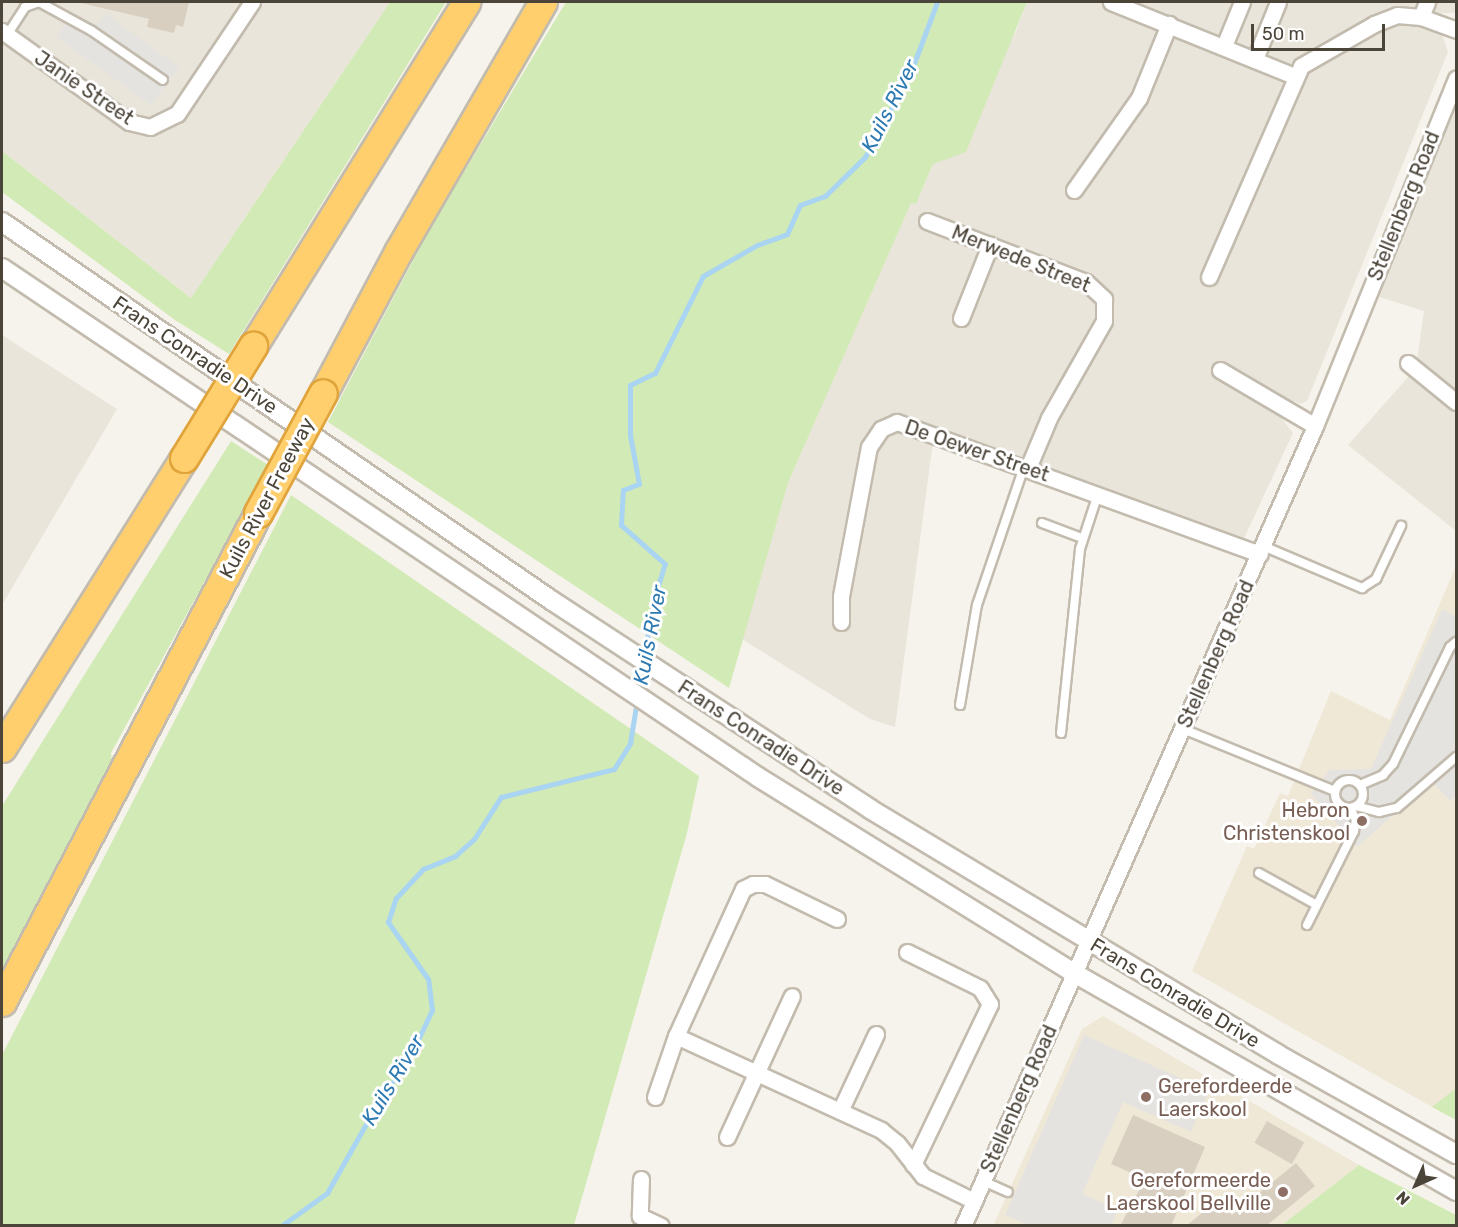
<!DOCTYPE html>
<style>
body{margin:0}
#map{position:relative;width:1458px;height:1227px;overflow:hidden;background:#f6f3ec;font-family:Rubik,sans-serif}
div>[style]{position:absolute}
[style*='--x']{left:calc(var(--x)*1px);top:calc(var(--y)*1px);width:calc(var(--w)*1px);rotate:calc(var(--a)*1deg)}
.residential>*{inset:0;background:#eae5da}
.education>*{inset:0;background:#efe8d6}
.green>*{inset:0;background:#d2eab5}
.parking>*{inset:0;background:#e5e3e0}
.stream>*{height:5px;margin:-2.5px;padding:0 2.5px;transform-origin:2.5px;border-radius:2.5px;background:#a9d4f2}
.building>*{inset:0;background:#d8cfc1;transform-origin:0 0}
.roads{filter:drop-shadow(2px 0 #c2bbae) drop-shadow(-2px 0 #c2bbae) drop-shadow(0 2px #c2bbae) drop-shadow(0 -2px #c2bbae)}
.service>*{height:8px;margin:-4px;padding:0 4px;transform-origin:4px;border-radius:4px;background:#fff}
.service>.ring{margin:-4px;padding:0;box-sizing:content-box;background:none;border:8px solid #fff;border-radius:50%}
.minor>*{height:15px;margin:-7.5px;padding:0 7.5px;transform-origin:7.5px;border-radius:7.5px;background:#fff}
.tertiary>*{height:18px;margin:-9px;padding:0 9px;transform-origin:9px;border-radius:9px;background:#fff}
.motorway>*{height:27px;margin:-13.5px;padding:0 13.5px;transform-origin:13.5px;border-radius:13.5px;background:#ffcf6e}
.bridges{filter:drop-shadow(2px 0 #e0a43c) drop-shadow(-2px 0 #e0a43c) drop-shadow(0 2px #e0a43c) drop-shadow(0 -2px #e0a43c)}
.motorway-bridge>*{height:27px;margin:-13.5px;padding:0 13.5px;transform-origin:13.5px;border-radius:13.5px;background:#ffcf6e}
.dots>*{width:16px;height:16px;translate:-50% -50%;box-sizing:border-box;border:3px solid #fff;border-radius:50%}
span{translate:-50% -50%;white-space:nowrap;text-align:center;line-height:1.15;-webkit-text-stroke:6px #fff;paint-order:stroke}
.street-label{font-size:20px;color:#4b4439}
.education-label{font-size:20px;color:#785e54}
.right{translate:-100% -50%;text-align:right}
.left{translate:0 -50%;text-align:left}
.water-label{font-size:21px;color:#2e7ab2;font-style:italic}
.frame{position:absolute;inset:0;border:3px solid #4b4439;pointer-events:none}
.north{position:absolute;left:1386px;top:1155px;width:60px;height:60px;-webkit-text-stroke:4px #fff;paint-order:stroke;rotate:225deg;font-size:16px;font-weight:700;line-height:24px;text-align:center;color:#4b4439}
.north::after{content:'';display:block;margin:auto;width:21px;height:27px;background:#4b4439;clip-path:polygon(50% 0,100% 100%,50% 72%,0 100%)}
.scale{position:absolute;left:1251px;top:24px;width:134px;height:27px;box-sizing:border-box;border:3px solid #4b4439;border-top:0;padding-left:8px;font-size:18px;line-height:21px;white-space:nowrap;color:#4b4439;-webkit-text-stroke:4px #fff;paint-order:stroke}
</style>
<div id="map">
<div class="residential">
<i style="clip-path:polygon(2px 2px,390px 2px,191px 298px,2px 151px)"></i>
<i style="clip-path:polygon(1027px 2px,1456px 2px,1456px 13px,1442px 13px,1434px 30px,1442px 34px,1448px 52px,1307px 401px,1300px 404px,1294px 401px,1283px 420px,1293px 433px,1241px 545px,938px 434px,932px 449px,895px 727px,870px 719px,742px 639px,788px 483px,911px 202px,916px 204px,933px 164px,1015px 34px)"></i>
<i style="clip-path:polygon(1456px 80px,1456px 531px,1348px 445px,1416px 368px,1424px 311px,1370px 294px)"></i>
<i style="clip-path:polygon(2px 335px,117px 409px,2px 605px)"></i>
</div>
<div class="education">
<i style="clip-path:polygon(1456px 566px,1456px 1088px,1432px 1107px,1192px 971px,1247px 846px,1254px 849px,1280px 793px,1288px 796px,1331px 691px,1390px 720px)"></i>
<i style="clip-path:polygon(1103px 1016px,1359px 1165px,1282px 1225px,993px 1226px,1082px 1029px)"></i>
</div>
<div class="green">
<i style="clip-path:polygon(390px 2px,446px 2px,229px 354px,175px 320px,2px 192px,2px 151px,191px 298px)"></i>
<i style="clip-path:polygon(566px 2px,1027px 2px,966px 152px,933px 164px,916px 204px,911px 203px,788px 483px,729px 688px,328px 422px,429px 230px)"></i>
<i style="clip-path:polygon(231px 441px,268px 465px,111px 753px,113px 767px,2px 977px,2px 806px)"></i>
<i style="clip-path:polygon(291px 495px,699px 776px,687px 833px,574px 1225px,2px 1225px,2px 1055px)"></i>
<i style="clip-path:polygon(1456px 1088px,1456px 1120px,1432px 1107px)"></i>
<i style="clip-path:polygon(1359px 1165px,1456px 1215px,1456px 1225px,1282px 1225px)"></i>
</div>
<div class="parking">
<i style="clip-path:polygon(106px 14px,179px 67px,151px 105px,56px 37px,72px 15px,98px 24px)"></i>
<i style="clip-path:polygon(1442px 609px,1456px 617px,1456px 796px,1450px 801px,1432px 781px,1357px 847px,1311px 794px,1330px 770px,1371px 769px)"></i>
<i style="clip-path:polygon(1084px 1035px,1209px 1091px,1191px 1132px,1123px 1102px,1082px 1194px,1118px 1210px,1111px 1225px,1028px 1225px,1005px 1215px)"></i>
</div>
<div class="stream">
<i style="--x:644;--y:655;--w:57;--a:-79.9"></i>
<i style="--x:654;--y:599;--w:37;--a:-73"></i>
<i style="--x:665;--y:564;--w:59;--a:-138.4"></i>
<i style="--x:621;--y:525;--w:35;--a:-87"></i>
<i style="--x:623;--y:490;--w:17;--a:-21"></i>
<i style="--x:639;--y:484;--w:50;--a:-100.4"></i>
<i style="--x:630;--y:435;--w:50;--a:-90"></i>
<i style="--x:630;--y:385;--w:28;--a:-26"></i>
<i style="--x:655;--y:373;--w:108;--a:-63.7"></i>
<i style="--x:703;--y:276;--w:62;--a:-29.9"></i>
<i style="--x:757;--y:245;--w:32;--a:-20"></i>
<i style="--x:787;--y:234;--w:32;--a:-66"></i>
<i style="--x:800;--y:205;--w:27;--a:-20"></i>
<i style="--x:825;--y:196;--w:56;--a:-44.3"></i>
<i style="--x:865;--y:157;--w:94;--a:-61.5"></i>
<i style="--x:910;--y:74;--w:77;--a:-69.4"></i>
<i style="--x:639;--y:691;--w:26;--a:-81"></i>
<i style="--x:281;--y:1226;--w:57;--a:-35.7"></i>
<i style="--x:327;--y:1193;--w:108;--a:-60.6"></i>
<i style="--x:380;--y:1099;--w:47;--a:-53.6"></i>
<i style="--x:408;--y:1061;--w:56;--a:-64.8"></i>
<i style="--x:432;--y:1010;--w:31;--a:-97"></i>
<i style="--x:428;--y:979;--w:70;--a:-125.1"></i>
<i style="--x:388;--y:922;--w:25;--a:-72"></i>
<i style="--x:396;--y:898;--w:40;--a:-47"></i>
<i style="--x:423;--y:869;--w:35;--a:-22"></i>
<i style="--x:455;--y:856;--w:25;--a:-42"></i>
<i style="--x:474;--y:839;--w:50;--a:-57.3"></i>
<i style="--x:501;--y:797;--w:116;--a:-13.9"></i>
<i style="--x:614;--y:769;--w:31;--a:-58"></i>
<i style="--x:630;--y:743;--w:44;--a:-80.8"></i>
</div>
<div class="building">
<i style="clip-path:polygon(77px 2px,189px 2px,183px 27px,176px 25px,174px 33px,147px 27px,149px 19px)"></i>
<i style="clip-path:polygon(1133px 1115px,1205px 1147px,1171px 1226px,1120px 1226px,1145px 1179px,1111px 1164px)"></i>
<i style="left:1267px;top:1121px;width:43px;height:25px;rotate:30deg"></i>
<i style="clip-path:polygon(1296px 1163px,1315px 1186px,1266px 1226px,1186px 1226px,1219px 1199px,1232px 1215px)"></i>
</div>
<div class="roads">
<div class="service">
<i style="--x:7;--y:35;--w:33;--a:-57"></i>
<i style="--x:25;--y:7;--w:15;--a:-20"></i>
<i style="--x:39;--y:2;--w:60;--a:28.7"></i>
<i style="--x:92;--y:31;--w:86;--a:34.6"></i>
<i style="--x:1042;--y:523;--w:43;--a:20.6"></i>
<i style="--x:1263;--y:546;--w:108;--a:23"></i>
<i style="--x:1362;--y:588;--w:17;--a:-33"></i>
<i style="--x:1376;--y:579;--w:59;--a:-64.7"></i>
<i style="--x:960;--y:705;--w:101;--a:-80.4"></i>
<i style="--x:977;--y:605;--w:146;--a:-71.2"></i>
<i style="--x:1183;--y:729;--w:164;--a:22.2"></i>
<i style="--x:1061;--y:733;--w:185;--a:-84.1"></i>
<i style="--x:1080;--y:549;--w:58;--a:-71.9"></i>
<i class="ring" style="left:1335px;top:780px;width:20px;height:20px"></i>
<i style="--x:1360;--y:785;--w:25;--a:-23"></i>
<i style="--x:1383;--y:775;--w:15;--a:-48"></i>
<i style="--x:1393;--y:764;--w:130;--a:-64"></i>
<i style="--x:1450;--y:647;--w:8;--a:-40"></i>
<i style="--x:1356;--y:806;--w:24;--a:15"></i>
<i style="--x:1379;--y:812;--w:18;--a:-13"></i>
<i style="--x:1397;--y:808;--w:78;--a:-40.8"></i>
<i style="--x:1259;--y:873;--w:66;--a:28.9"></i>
<i style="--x:1307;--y:925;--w:105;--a:-63.4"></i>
<i style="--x:1354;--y:831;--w:11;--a:-80"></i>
<i style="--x:1356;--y:820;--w:13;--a:-117"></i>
<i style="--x:983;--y:1181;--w:27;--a:24"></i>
</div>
<div class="minor">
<i style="--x:1111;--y:2;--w:197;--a:22"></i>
<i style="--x:1421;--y:17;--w:16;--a:-68"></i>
<i style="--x:2;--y:31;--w:156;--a:35.6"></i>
<i style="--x:129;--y:122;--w:22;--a:13"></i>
<i style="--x:150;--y:127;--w:30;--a:-26"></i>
<i style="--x:177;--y:114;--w:135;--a:-56.2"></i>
<i style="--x:1224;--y:46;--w:48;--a:-67.8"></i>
<i style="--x:1255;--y:59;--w:61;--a:-68"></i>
<i style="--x:1074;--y:190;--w:113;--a:-54.8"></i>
<i style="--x:1139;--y:98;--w:80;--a:-67.9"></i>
<i style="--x:927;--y:221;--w:170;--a:21"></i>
<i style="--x:1086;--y:282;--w:25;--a:43"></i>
<i style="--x:1104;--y:299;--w:22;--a:90"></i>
<i style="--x:1104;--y:321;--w:112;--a:119.6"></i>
<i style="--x:1049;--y:418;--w:54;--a:112.8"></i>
<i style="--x:1209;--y:277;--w:230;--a:-66.4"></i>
<i style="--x:1301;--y:66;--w:84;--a:-29.9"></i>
<i style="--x:1374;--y:24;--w:25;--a:-21"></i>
<i style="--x:1397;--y:15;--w:24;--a:5"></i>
<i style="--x:1421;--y:17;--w:37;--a:20"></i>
<i style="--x:961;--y:318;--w:79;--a:-68.3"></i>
<i style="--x:1408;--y:363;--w:62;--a:39.1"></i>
<i style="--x:1220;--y:370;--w:110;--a:30.5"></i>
<i style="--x:841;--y:622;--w:26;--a:-90"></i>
<i style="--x:841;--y:596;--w:152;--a:-79.4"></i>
<i style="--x:869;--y:447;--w:22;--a:-56"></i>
<i style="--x:881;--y:429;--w:17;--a:-24"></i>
<i style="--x:897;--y:422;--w:386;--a:20"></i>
<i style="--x:907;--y:952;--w:81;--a:26.3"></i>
<i style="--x:980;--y:988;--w:19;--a:58"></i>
<i style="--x:990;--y:1004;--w:178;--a:115.6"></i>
<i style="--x:676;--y:1036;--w:226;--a:24.6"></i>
<i style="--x:881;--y:1130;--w:21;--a:39"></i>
<i style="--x:897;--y:1143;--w:42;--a:51.8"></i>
<i style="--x:923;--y:1176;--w:57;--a:26.1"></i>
<i style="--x:655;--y:1097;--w:65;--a:-71"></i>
<i style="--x:676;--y:1036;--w:162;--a:-65.5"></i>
<i style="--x:743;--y:889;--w:11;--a:-27"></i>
<i style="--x:753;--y:884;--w:12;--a:0"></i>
<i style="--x:765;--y:884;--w:80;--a:25.9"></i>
<i style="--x:840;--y:1111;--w:85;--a:-64.9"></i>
<i style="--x:727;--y:1137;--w:155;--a:-65.3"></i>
<i style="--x:641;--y:1179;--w:37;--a:92"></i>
<i style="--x:640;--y:1216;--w:23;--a:25"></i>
<i style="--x:963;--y:1226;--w:874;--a:-66.25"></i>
<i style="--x:1315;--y:426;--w:375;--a:-67.9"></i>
</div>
<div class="tertiary">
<i style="--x:2;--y:222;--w:667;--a:34.55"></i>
<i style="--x:551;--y:600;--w:381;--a:33.2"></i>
<i style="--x:870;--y:809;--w:477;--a:31"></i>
<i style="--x:1279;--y:1055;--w:203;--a:29.2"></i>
<i style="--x:2;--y:268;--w:911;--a:33.95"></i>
<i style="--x:758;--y:777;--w:372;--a:31.8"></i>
<i style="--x:1074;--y:973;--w:440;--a:29.7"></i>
</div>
<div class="motorway">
<i style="--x:253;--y:346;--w:405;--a:-58.2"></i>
<i style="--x:323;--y:393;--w:160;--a:-62"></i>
<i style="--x:398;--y:252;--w:289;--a:-59.9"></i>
<i style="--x:2;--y:748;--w:342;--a:-57.9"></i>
<i style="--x:2;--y:1002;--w:552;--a:-62.37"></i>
</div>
</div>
<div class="bridges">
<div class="motorway-bridge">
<i style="--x:184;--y:458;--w:132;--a:-58.4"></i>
<i style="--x:258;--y:513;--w:136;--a:-61.6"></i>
</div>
</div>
<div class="dots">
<i style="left:1362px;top:821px;background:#8d6e63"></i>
<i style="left:1146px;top:1097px;background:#8d6e63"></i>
<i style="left:1283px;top:1192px;background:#8d6e63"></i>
</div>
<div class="street-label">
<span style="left:84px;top:88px;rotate:34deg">Janie Street</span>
<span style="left:1404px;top:206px;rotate:-68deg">Stellenberg Road</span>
<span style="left:1021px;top:259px;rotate:22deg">Merwede Street</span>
<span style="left:195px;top:355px;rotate:34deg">Frans Conradie Drive</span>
<span style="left:977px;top:451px;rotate:19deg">De Oewer Street</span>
<span style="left:267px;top:498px;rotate:-62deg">Kuils River Freeway</span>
<span style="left:1216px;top:654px;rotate:-66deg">Stellenberg Road</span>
<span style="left:761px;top:738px;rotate:33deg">Frans Conradie Drive</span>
<span style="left:1175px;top:993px;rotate:31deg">Frans Conradie Drive</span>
<span style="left:1019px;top:1099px;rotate:-66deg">Stellenberg Road</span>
</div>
<div class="education-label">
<span class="right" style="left:1350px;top:822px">Hebron<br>Christenskool</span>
<span class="left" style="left:1158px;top:1098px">Gerefordeerde<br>Laerskool</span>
<span class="right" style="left:1271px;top:1192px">Gereformeerde<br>Laerskool Bellville</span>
</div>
<div class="water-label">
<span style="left:890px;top:106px;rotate:-63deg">Kuils River</span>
<span style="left:650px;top:635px;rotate:-79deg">Kuils River</span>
<span style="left:393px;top:1080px;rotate:-59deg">Kuils River</span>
</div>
<div class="frame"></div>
<div class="north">N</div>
<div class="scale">50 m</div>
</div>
